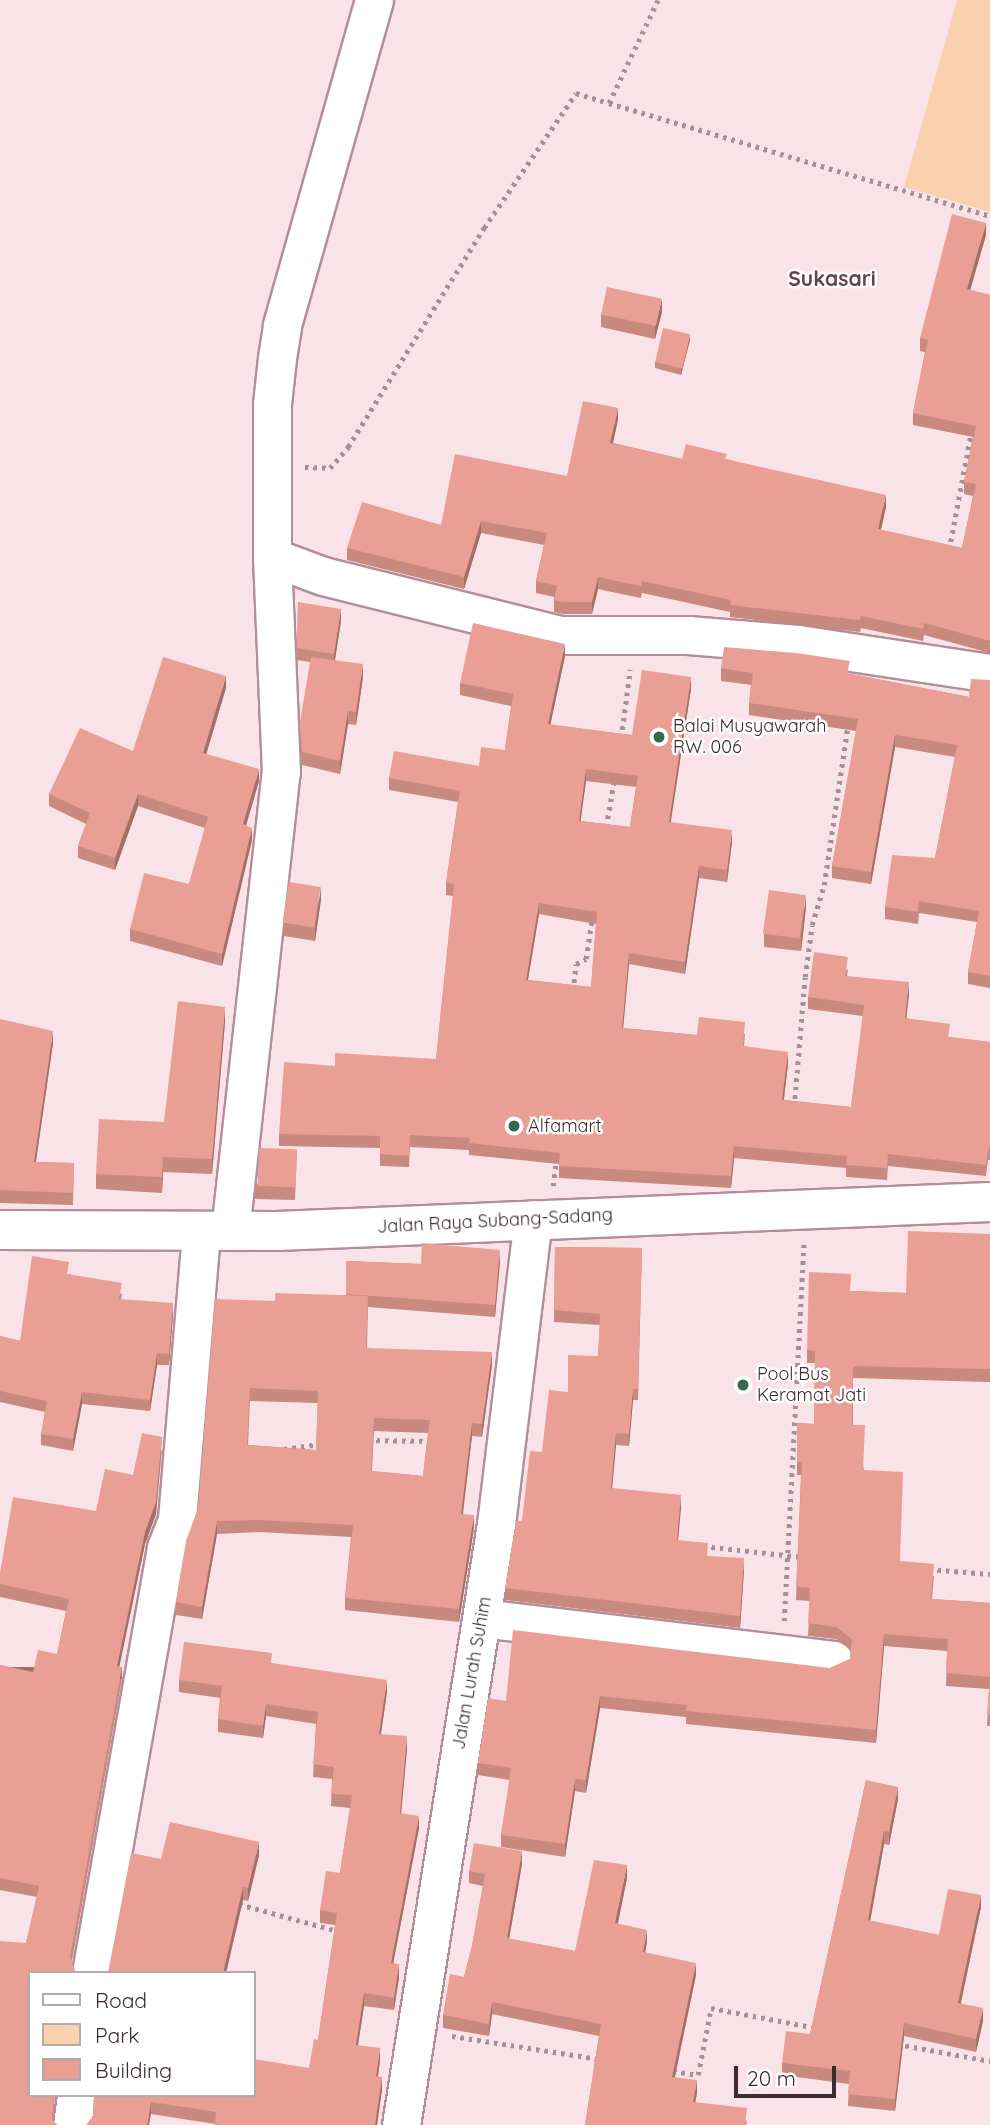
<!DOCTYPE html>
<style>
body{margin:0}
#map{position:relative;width:990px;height:2125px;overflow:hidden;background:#fae2e9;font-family:Quicksand,sans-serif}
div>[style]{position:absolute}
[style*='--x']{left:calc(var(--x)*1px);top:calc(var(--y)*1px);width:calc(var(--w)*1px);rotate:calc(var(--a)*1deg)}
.green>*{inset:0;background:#fad1af}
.path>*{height:4.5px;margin-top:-2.25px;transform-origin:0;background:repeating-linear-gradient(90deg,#a49097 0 3.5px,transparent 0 8.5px)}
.roads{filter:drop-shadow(2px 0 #b38e9a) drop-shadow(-2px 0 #b38e9a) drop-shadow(0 2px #b38e9a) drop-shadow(0 -2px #b38e9a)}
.minor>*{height:37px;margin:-18.5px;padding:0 18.5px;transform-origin:18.5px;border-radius:18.5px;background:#fff}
.major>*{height:38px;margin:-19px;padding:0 19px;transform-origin:19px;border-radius:19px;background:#fff}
.wall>*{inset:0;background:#c8897e}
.shaded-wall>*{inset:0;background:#a36f67;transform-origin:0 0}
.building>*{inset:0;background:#e99f93;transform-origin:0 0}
.dots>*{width:19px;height:19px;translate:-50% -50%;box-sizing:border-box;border:4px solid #fff;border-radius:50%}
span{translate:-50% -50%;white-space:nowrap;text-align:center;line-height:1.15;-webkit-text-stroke:5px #fff;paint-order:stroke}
.poi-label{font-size:18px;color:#3b2c31}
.left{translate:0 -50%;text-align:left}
.street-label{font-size:18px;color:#3b2c31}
.quarter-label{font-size:21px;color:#62424d;font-weight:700}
.legend{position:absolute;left:28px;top:1971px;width:228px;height:126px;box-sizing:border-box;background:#fff;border:2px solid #b1abad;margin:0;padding:9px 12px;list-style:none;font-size:21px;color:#3b2c31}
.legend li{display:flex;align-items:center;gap:14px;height:35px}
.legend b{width:35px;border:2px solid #b1abad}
.scale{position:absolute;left:734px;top:2066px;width:102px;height:32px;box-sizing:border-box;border:4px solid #3b2c31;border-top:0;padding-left:9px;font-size:21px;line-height:24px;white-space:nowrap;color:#3b2c31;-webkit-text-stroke:5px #fff;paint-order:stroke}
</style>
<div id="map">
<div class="green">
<i style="clip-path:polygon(957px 0,990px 0,990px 212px,904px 187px)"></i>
</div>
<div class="path">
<i style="--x:609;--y:103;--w:397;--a:16.5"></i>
<i style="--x:305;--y:467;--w:25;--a:2"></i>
<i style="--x:330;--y:468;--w:28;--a:-49"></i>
<i style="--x:348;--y:447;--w:258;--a:-58.2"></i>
<i style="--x:484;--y:228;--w:163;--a:-55.7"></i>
<i style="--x:576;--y:93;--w:34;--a:17"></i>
<i style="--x:609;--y:103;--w:114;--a:-64.6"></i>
<i style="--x:949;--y:550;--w:120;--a:-79.4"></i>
<i style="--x:621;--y:738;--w:69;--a:-82.5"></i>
<i style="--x:606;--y:827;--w:47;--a:-80.1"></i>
<i style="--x:573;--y:991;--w:27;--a:-84"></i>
<i style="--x:576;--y:964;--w:11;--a:-27"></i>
<i style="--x:586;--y:959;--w:40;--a:-81.5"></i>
<i style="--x:794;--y:1107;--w:130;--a:-85.2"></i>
<i style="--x:805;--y:977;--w:52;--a:-82.3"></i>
<i style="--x:812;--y:925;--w:42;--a:-73.3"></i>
<i style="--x:824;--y:885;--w:162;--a:-81.5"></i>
<i style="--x:553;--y:1186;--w:26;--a:-83"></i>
<i style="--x:368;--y:1440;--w:64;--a:0.9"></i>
<i style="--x:284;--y:1449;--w:36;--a:-8"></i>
<i style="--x:703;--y:1546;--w:100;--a:6.3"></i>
<i style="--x:929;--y:1569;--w:61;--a:4.7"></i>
<i style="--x:784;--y:1621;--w:377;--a:-87"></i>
<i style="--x:239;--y:1904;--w:103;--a:15.3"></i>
<i style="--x:452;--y:2036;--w:149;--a:8.9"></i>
<i style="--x:897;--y:2044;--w:95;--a:10.4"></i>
<i style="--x:673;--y:2071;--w:25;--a:9"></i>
<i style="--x:698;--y:2075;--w:68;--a:-79"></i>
<i style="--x:711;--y:2008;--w:108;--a:10.7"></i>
</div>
<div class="roads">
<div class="minor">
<i style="--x:272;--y:557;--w:54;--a:20.4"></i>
<i style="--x:323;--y:576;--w:244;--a:14"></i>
<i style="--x:560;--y:635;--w:128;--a:0"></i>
<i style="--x:688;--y:635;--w:110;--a:4.7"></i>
<i style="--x:798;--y:644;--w:194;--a:8.6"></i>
<i style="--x:230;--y:1231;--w:462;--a:-83.7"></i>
<i style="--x:281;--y:772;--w:215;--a:-92.4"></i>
<i style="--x:272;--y:557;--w:153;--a:-90"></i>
<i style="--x:272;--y:404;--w:46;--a:-83.8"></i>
<i style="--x:277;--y:358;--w:33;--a:-81"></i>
<i style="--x:282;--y:325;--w:338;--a:-74.2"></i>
<i style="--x:482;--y:1618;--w:354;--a:6.8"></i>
<i style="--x:91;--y:1973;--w:432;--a:-80"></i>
<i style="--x:166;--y:1548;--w:31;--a:-69"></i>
<i style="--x:177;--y:1519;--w:287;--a:-85.2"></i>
<i style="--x:72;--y:2125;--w:30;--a:-82"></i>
<i style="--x:401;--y:2125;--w:608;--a:-81.02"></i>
<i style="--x:496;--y:1524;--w:307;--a:-83.1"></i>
</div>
<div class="major">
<i style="--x:0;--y:1230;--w:277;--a:0.2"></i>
<i style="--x:277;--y:1231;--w:714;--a:-2.33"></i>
</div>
</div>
<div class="wall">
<i style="clip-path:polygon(986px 235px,970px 290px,990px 295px,990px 653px,924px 635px,923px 641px,861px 628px,860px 632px,730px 617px,730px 612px,642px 593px,641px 598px,598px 589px,592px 614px,563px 614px,554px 612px,554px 597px,536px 593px,536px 581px,544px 545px,481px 533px,464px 589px,347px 560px,347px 548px,441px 525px,567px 476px,618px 420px,613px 443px,682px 459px,727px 459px,886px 507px,881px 530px,962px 548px,973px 496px,964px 494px,964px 482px,973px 437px,913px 425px,913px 413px,925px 352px,920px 351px,920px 338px)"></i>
<i style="clip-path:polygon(662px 312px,655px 339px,601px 327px,601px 314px)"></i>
<i style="clip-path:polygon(690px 340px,681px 375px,655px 368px,655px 362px)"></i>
<i style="clip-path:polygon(298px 602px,341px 621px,335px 660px,363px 677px,356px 725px,348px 724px,340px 774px,302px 765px,300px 734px,310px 662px,297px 660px)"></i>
<i style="clip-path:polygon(evenodd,565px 656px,550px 725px,632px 735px,691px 689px,670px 822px,732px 842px,727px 882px,699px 878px,685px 974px,629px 964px,623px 1028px,697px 1035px,745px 1034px,744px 1046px,788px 1064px,784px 1100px,851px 1107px,863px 1016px,808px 1009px,808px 997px,848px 969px,847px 976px,909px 994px,906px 1018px,949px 1037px,990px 1042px,990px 1160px,988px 1160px,986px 1176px,888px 1166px,887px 1180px,846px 1177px,846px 1168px,734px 1158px,731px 1188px,559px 1178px,559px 1164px,469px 1155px,469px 1150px,410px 1147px,409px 1167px,380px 1166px,380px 1148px,279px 1146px,279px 1134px,335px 1066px,436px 1059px,453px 896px,446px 895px,446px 883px,458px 802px,389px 790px,389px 778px,479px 766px,505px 750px,511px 706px,460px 695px,460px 683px,565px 656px,586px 781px,636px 787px,630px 827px,580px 821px,586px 781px,565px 656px,539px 914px,596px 924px,591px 987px,528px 980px,539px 914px)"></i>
<i style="clip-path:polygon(721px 668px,850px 674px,969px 697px,990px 680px,990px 988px,968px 984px,968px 972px,977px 922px,919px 913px,918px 924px,885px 919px,885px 907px,935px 858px,955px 757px,895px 747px,871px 884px,832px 878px,832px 866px,856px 731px,749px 715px,749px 703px,751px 685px,721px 681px)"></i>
<i style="clip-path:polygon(226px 688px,206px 754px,259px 781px,246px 825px,252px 840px,222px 966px,130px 941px,130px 929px,189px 884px,205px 828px,138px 806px,115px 870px,78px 858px,78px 846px,86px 824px,49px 806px,49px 794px,133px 751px)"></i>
<i style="clip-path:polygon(321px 899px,315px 941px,284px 936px,284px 923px)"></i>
<i style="clip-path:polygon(806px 907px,801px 951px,764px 947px,764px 934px)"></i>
<i style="clip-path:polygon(0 1019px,53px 1043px,36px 1162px,74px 1163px,73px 1205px,0 1203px)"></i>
<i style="clip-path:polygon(225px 1022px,212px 1174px,163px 1172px,162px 1193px,96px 1189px,96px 1174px,164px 1122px)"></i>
<i style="clip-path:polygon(297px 1149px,295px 1200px,255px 1199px,255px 1186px)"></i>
<i style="clip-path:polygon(990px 1234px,990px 1382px,853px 1378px,853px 1425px,864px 1470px,900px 1561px,934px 1576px,932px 1599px,990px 1603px,990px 1726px,987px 1726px,989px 1689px,946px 1686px,947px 1651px,884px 1646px,876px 1743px,686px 1724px,686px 1717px,600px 1708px,586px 1793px,575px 1791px,565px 1857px,501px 1847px,501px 1835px,510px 1780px,478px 1775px,478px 1763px,506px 1701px,830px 1668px,850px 1659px,851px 1650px,836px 1639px,808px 1636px,810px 1601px,796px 1600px,801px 1475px,797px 1475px,797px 1423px,814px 1424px,815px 1363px,807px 1363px,807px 1350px,851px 1291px,906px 1293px)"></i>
<i style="clip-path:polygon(555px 1247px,642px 1248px,638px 1400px,633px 1400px,629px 1446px,616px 1445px,612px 1488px,681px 1507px,678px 1540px,708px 1556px,744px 1570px,740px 1628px,505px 1600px,505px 1588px,522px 1521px,542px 1452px,568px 1392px,598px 1356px,600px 1325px,554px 1322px)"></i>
<i style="clip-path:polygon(evenodd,346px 1261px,421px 1264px,500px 1262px,495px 1317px,368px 1307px,367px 1348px,492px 1365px,482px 1437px,472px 1436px,463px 1514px,474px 1528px,459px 1622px,345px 1610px,345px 1598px,351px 1537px,259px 1532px,217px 1534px,202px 1619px,176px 1615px,176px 1602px,275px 1301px,346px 1295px,346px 1261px,250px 1401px,318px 1403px,316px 1450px,248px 1445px,250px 1401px,346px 1261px,374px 1431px,428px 1433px,423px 1476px,372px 1471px,374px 1431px)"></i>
<i style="clip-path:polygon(69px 1274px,122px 1294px,121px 1300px,173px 1315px,169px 1365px,157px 1365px,150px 1411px,82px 1404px,73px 1451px,41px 1445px,41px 1434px,45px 1412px,0 1402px,0 1336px,20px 1341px)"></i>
<i style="clip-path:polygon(162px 1450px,156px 1514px,145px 1544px,119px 1666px,122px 1679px,72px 1961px,30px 1973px,55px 2095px,53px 2121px,0 2125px,26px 1943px,37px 1897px,0 1890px,0 1665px,33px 1672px,57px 1654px,66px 1611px,0 1597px,0 1573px,96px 1511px,133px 1475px)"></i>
<i style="clip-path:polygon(272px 1663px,387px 1692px,381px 1734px,407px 1749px,401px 1813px,419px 1828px,393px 1963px,399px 1977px,394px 2010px,364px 2006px,358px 2045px,380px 2061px,378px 2076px,382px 2089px,377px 2125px,215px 2125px,215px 2124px,151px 2114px,93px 2116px,94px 2095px,309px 2068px,318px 2040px,335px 1925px,320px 1923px,320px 1910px,340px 1873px,350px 1808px,331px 1806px,332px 1779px,313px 1777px,316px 1724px,266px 1716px,263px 1738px,218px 1732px,218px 1719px,220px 1698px,179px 1692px,179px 1680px)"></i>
<i style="clip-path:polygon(866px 1780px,898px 1799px,889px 1845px,884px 1844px,870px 1921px,939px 1935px,981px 1907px,961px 2003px,983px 2021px,976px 2052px,904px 2036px,895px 2111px,848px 2106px,849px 2084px,782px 2075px,782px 2063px,810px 2034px)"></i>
<i style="clip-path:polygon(259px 1855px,248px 1901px,243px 1900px,226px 1973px,108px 1973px,161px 1859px)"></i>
<i style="clip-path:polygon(522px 1864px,509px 1939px,575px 1951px,627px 1878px,618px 1924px,647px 1942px,645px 1952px,696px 1975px,675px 2077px,697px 2093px,695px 2102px,747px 2121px,746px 2125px,585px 2125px,599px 2036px,492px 2014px,489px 2036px,443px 2028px,443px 2015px,464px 1977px,472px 1946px,483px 1886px,469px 1883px,469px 1871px)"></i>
</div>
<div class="shaded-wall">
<i style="clip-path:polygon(986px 223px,986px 235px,967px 301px,967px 289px)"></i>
<i style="clip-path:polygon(662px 299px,662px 312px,655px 339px,655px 327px)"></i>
<i style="clip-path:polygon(690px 334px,690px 340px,681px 375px,681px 368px)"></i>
<i style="clip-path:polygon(618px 408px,618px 420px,610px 455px,610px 443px)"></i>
<i style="clip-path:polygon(886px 495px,886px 507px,878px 541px,878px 529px)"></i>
<i style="clip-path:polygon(481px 521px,481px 533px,464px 589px,464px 577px)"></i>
<i style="clip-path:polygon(598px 577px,598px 589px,592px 614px,592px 602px)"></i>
<i style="clip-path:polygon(341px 609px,341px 621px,334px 666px,334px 654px)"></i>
<i style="clip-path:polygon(565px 644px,565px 656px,548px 736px,548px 724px)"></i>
<i style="clip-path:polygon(363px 664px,363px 677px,356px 725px,356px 712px)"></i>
<i style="clip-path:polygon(226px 676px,226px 688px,203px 765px,203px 753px)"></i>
<i style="clip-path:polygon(691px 677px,691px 689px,669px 834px,669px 822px)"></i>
<i style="clip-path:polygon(348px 711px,348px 724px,340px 774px,340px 761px)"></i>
<i style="clip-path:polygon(895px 735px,895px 747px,871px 884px,871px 872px)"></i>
<i style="clip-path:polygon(259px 769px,259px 781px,243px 836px,243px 824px)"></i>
<i style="clip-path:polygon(586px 769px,586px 781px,579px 833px,579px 821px)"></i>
<i style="clip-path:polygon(138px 794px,138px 806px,115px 870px,115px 858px)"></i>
<i style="clip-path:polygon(252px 828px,252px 840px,222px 966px,222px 954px)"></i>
<i style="clip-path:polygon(732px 830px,732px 842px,727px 882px,727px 870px)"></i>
<i style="clip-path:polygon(699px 866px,699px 878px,685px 974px,685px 962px)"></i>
<i style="clip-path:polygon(321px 887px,321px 899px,315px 941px,315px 928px)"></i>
<i style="clip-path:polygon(806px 895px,806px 907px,801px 951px,801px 938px)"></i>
<i style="clip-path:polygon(539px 903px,539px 914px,526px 991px,526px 980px)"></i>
<i style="clip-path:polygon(629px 953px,629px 964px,622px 1040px,622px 1028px)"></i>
<i style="clip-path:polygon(909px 982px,909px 994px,905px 1030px,905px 1018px)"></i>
<i style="clip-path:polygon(225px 1007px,225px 1022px,212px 1174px,212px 1159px)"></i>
<i style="clip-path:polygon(53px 1031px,53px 1043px,34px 1174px,34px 1162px)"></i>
<i style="clip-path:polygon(788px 1052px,788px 1064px,782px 1112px,782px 1100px)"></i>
<i style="clip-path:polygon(734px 1146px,734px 1158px,731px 1188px,731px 1176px)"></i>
<i style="clip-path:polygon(163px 1157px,163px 1172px,162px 1193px,162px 1177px)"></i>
<i style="clip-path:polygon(500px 1250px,500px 1262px,495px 1317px,495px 1305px)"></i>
<i style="clip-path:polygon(173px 1303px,173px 1315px,169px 1365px,169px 1354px)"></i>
<i style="clip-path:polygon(492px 1352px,492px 1365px,482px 1437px,482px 1424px)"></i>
<i style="clip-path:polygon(157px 1353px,157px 1365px,150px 1411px,150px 1400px)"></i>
<i style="clip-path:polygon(633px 1389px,633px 1400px,629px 1446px,629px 1434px)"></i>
<i style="clip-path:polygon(82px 1392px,82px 1404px,73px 1451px,73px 1439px)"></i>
<i style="clip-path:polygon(472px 1423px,472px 1436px,461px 1527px,461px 1514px)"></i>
<i style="clip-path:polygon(616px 1433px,616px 1445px,611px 1500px,611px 1488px)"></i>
<i style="clip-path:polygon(162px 1437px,156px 1514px,145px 1544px,117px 1678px,117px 1666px,145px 1532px)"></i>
<i style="clip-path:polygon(681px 1495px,681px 1507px,677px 1551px,677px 1540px)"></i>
<i style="clip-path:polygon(474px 1515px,474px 1528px,459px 1622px,459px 1609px)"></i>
<i style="clip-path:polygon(217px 1521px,217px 1534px,202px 1619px,202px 1607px)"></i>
<i style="clip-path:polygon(744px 1558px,744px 1570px,740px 1628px,740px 1616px)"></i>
<i style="clip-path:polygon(884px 1634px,884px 1646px,876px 1743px,876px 1730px)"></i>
<i style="left:122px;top:1667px;width:12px;height:295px;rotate:90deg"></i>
<i style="clip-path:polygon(387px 1680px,387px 1692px,379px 1746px,379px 1734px)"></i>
<i style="clip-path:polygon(600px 1696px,600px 1708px,586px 1793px,586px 1780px)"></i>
<i style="clip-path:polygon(266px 1704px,266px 1716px,263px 1738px,263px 1726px)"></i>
<i style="clip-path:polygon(407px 1736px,407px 1749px,400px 1825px,400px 1813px)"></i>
<i style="clip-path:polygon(575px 1779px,575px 1791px,565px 1857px,565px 1844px)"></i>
<i style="clip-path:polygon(898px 1787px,898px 1799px,889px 1845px,889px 1832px)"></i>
<i style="clip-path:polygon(419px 1816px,419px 1828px,391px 1975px,391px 1963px)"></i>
<i style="clip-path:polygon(884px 1831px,884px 1844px,868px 1933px,868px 1920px)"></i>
<i style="clip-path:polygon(259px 1842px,259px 1855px,248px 1901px,248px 1888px)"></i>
<i style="clip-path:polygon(522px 1851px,522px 1864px,507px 1951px,507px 1938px)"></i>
<i style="clip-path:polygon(627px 1865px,627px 1878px,615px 1936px,615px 1923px)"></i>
<i style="clip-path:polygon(243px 1887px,243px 1900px,226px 1973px,223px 1973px)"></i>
<i style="clip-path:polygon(981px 1895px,981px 1907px,958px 2015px,958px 2003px)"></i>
<i style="clip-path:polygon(647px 1930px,647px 1942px,643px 1964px,643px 1952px)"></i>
<i style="clip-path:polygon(696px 1963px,696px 1975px,672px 2089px,672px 2077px)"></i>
<i style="clip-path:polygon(399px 1964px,399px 1977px,394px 2010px,394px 1998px)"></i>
<i style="clip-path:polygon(364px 1993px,364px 2006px,356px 2057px,356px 2045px)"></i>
<i style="clip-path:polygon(492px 2002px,492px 2014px,489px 2036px,489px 2024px)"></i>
<i style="clip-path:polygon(983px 2008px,983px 2021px,976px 2052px,976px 2039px)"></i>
<i style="clip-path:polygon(904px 2023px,904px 2036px,895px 2111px,895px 2099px)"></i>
<i style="clip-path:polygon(380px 2048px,380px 2061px,376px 2088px,376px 2076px)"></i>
<i style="clip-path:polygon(382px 2077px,382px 2089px,377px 2125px,375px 2125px)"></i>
<i style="clip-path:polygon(697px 2080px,697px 2093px,693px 2114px,693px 2102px)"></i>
<i style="clip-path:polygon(151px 2102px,151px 2114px,149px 2125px,147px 2125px)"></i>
</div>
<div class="building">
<i style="clip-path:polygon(952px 214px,986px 223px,967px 289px,990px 295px,990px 641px,924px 623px,923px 629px,861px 616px,860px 620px,730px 605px,731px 600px,642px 581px,641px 586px,598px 577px,592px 602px,563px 602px,554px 600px,557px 586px,536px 581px,547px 533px,481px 521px,464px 577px,347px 548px,362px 502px,441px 525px,455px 454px,567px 476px,583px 401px,618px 408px,610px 443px,682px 459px,686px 444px,727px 454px,725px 459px,886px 495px,878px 529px,962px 548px,976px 484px,964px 482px,976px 426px,913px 413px,928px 340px,920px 338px)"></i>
<i style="left:607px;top:287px;width:56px;height:28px;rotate:12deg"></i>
<i style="left:663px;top:328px;width:28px;height:35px;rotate:13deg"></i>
<i style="clip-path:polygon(298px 602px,341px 609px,334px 654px,297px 648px)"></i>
<i style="clip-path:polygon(evenodd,473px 623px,565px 644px,548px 724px,632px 735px,642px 670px,691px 677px,669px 822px,732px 830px,727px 870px,699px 866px,685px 962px,629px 953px,622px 1028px,697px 1035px,699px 1017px,745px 1022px,743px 1046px,788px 1052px,782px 1100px,851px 1107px,864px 1005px,808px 997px,814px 952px,848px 957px,845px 976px,909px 982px,905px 1018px,950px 1024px,948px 1037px,990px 1042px,990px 1148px,988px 1148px,986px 1165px,888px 1154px,887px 1168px,846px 1165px,847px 1156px,734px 1146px,731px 1176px,559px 1166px,560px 1153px,469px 1143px,470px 1138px,410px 1135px,409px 1156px,380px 1154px,380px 1136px,279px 1134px,284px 1062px,335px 1066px,335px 1053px,436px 1059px,454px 884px,446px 883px,460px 791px,389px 778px,394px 751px,479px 766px,481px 747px,505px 750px,513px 694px,460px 683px,473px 623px,586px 769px,638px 776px,630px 827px,579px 821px,586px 769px,473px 623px,539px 903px,597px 912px,591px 987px,526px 980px,539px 903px)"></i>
<i style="clip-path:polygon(724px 647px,796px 653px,850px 661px,847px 673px,969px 697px,971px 679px,990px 680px,990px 976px,968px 972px,979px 911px,919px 901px,918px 912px,885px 907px,892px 855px,935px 858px,957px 745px,895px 735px,871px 872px,832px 866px,858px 719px,749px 703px,753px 673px,721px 668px)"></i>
<i style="clip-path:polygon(163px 657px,226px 676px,203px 753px,259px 769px,243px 824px,252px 828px,222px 954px,130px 929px,144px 873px,189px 884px,208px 817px,138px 794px,115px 858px,78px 846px,90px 813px,49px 794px,80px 728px,133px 751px)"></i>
<i style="clip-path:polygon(311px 657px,363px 664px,356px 712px,348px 711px,340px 761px,302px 752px,300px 722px)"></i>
<i style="left:289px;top:882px;width:32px;height:41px;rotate:9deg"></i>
<i style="left:769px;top:890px;width:37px;height:44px;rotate:8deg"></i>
<i style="clip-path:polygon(178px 1001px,225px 1007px,212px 1159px,163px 1157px,162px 1177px,96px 1174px,99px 1119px,164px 1122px)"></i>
<i style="clip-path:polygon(0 1019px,53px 1031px,34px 1162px,74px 1163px,73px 1193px,0 1190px)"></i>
<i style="left:259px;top:1148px;width:38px;height:38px;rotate:2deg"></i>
<i style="clip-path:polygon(908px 1231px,990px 1234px,990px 1369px,853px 1366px,852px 1425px,865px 1425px,863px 1470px,903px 1472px,900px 1561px,934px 1564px,931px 1599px,990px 1603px,990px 1677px,946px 1673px,948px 1639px,884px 1634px,876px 1730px,686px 1711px,687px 1705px,600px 1696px,586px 1780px,575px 1779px,565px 1844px,501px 1835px,511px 1768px,478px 1763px,488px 1698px,506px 1701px,513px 1630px,830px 1668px,850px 1659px,852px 1639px,836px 1627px,808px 1623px,810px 1588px,796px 1587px,802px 1462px,797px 1462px,797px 1423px,814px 1424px,815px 1351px,807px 1350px,809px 1272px,851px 1274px,850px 1291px,906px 1293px)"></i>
<i style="clip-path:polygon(422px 1243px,500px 1250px,495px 1305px,346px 1294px,346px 1261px,421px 1264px)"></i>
<i style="clip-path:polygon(555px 1247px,642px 1248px,638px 1389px,633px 1389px,629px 1434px,616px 1433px,611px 1488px,681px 1495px,677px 1540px,708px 1543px,707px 1556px,744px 1558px,740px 1616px,505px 1588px,516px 1521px,522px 1521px,530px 1451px,542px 1452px,549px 1390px,568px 1392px,568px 1355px,598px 1356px,600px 1314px,554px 1310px)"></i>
<i style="clip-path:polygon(32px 1256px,69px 1262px,67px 1274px,122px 1283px,119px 1299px,173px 1303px,169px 1354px,157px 1353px,150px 1400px,82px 1392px,73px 1439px,41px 1434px,47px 1401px,0 1391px,0 1336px,20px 1341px)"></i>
<i style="clip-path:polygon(evenodd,275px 1293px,368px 1296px,366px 1348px,492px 1352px,482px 1424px,472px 1423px,461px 1514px,474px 1515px,459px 1609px,345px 1598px,353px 1525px,259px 1520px,217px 1521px,202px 1607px,176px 1602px,186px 1541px,198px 1508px,215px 1299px,275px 1301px,275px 1293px,250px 1388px,318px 1391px,316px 1450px,247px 1445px,250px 1388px,275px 1293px,374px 1418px,430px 1420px,423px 1476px,371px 1471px,374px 1418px)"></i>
<i style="clip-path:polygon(142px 1433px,162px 1437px,156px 1502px,145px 1532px,117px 1666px,122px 1667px,70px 1957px,76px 1973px,30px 1973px,30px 2095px,54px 2095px,52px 2120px,58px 2125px,0 2125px,0 1941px,26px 1943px,39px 1886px,0 1878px,0 1665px,33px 1672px,38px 1650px,57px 1654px,69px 1599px,0 1584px,0 1573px,13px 1497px,96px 1511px,105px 1469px,133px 1475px)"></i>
<i style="clip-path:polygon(184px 1642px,272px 1653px,271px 1663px,387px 1680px,379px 1734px,407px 1736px,400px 1813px,419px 1816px,391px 1963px,399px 1964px,394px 1998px,364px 1993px,356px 2045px,380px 2048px,376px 2076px,382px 2077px,375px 2125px,219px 2125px,215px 2124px,216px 2112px,151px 2102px,147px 2125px,86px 2125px,93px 2116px,94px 2095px,254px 2095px,254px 2059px,309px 2068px,314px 2039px,318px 2040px,337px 1913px,320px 1910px,326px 1871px,340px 1873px,352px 1795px,331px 1794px,334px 1767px,313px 1764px,318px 1712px,266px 1704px,263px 1726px,218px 1719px,222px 1686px,179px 1680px)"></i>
<i style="clip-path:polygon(990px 1678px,990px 1714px,987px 1714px)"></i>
<i style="clip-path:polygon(866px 1780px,898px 1787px,889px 1832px,884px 1831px,868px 1920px,939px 1935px,948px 1889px,981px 1895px,958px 2003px,983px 2008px,976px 2039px,904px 2023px,895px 2099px,848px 2094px,850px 2071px,782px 2063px,786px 2031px,810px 2034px)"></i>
<i style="clip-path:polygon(170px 1822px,259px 1842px,248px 1888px,243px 1887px,223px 1973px,108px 1973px,131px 1853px,161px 1859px)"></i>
<i style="clip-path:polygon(474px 1843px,522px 1851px,507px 1938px,575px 1951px,594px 1860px,627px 1865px,615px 1923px,647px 1930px,643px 1952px,696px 1963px,672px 2077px,697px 2080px,693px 2102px,747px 2108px,745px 2125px,585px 2125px,601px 2024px,492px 2002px,489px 2024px,443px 2015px,450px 1974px,464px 1977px,472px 1946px,485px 1874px,469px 1871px)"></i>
</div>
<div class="dots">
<i style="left:659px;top:737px;background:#34694f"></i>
<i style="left:514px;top:1126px;background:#34694f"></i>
<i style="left:743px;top:1385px;background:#34694f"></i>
</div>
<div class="poi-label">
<span class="left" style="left:673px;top:737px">Balai Musyawarah<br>RW. 006</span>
<span class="left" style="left:528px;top:1126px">Alfamart</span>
<span class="left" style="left:757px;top:1385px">Pool Bus<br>Keramat Jati</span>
</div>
<div class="street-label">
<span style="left:495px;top:1221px;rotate:-3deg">Jalan Raya Subang-Sadang</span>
<span style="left:472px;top:1673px;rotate:-80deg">Jalan Lurah Suhim</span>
</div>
<div class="quarter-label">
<span style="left:832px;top:278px">Sukasari</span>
</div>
<ul class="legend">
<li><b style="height:9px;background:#fff"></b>Road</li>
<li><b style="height:19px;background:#fad1af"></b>Park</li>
<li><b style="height:19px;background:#e99f93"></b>Building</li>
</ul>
<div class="scale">20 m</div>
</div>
